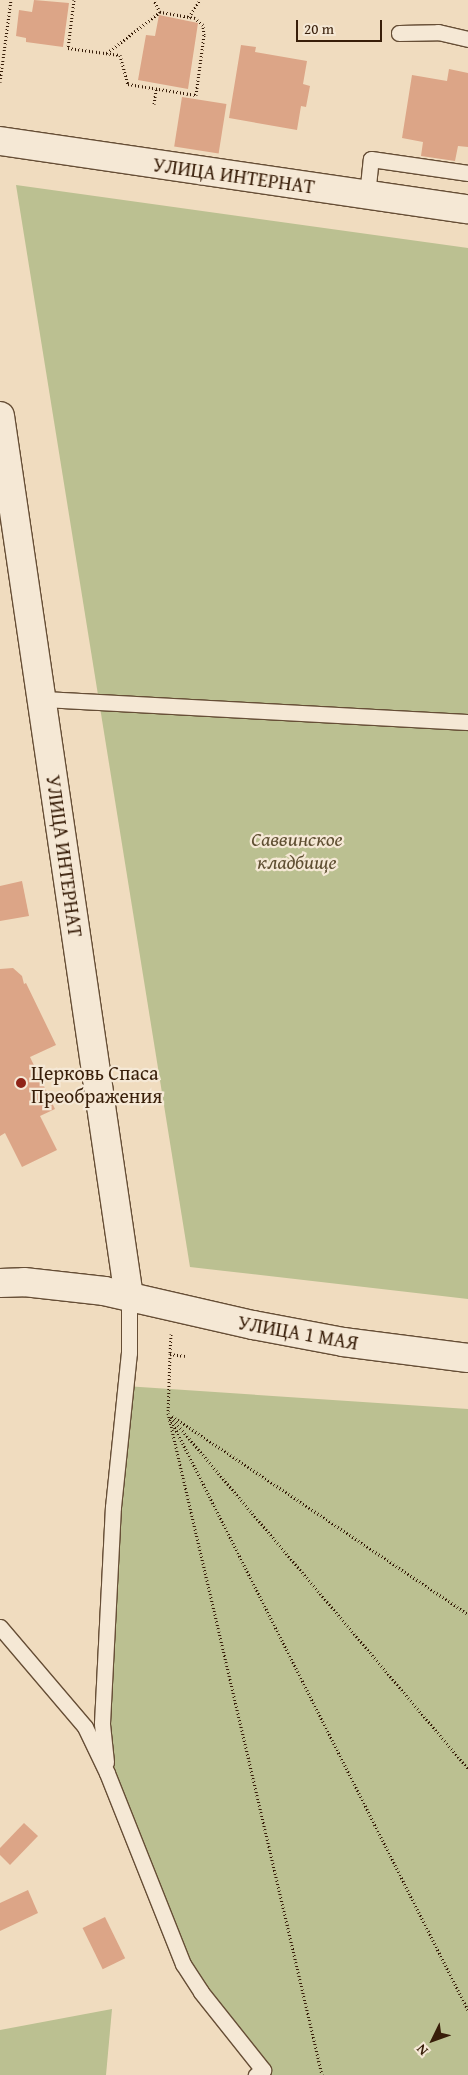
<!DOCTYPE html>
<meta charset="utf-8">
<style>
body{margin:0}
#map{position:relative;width:468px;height:2075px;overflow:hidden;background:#f0dcbf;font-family:"Gentium Book Plus",serif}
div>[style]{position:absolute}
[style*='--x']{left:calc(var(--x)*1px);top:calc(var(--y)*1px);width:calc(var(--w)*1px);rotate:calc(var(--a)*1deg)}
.green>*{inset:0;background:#bbc091}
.building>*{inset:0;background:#dca587;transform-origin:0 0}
.path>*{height:3px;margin-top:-1.5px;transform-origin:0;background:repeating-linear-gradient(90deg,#381e09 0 1px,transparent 0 3.5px)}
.roads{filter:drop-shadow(1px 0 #664e36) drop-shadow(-1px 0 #664e36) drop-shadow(0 1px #664e36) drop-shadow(0 -1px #664e36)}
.service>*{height:15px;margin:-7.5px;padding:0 7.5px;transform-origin:7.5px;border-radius:7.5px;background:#f5e8d5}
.minor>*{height:28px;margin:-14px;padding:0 14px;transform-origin:14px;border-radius:14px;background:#f5e8d5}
.tertiary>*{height:28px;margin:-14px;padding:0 14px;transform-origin:14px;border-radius:14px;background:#f5e8d5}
.dots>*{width:14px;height:14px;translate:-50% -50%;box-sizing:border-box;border:2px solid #f5e8d5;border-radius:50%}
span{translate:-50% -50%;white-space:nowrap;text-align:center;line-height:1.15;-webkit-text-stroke:4.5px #f5e8d5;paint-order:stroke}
.street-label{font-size:20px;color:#381e09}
.park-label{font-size:20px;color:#5f4f32;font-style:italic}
.poi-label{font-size:20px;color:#381e09}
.left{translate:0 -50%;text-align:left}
.north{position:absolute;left:408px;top:2015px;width:50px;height:50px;-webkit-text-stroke:4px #f5e8d5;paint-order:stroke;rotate:228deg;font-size:14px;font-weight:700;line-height:20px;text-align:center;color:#381e09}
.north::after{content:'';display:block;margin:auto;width:18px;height:22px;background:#381e09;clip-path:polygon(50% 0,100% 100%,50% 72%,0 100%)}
.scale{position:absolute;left:296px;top:20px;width:86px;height:22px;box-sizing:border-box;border:2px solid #381e09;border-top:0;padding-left:6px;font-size:15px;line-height:18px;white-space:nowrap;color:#381e09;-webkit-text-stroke:4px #f5e8d5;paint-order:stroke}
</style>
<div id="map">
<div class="green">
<i style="clip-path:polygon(16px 185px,468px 248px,468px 1299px,190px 1267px)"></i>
<i style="clip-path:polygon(125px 1386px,468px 1409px,468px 2075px,265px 2075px,201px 1992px,107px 1773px,102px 1723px)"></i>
<i style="clip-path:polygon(112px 2009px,106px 2075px,0 2075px,0 2030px)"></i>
</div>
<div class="building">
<i style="clip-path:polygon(34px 0,69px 3px,63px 47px,26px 42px,26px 38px,16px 36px,19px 10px,32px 12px)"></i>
<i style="clip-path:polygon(159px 15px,198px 23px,188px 89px,138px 80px,146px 35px,155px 36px)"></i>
<i style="clip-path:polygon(241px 45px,256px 47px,255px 52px,307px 61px,303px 84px,310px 86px,306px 107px,301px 106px,297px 130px,229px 118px)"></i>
<i style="clip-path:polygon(449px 69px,468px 73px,468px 147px,458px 146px,455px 161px,421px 156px,423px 142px,402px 138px,412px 75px,447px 81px)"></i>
<i style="left:182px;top:97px;width:45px;height:50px;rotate:9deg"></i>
<i style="clip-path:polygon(22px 881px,29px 916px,0 921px,0 886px)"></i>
<i style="clip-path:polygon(13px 968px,22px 976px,24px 984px,26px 983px,56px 1045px,30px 1057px,55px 1109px,40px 1116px,57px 1150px,22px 1167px,5px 1133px,0 1136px,0 969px)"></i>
<i style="clip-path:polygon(24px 1823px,38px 1836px,10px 1865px,0 1855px,0 1848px)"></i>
<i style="clip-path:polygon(28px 1890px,38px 1913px,0 1931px,0 1903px)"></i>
<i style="left:105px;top:1917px;width:46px;height:25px;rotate:64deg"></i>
</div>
<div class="path">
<i style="--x:74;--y:0;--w:48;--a:97.1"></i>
<i style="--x:68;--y:48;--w:52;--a:7.7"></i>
<i style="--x:120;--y:55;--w:30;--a:75"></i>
<i style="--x:128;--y:84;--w:69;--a:9.2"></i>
<i style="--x:196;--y:95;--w:61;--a:-82.4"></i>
<i style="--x:204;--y:35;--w:10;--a:-96"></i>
<i style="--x:203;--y:25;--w:11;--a:-139"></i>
<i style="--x:195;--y:18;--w:36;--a:-170"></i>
<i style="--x:160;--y:12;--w:13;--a:-117"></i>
<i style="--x:189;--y:17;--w:20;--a:-57"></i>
<i style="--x:107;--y:53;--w:67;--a:-37.7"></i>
<i style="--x:0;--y:82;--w:83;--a:-82.4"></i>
<i style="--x:154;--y:104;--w:15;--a:-82"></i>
<i style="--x:171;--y:1334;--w:20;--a:93"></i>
<i style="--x:170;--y:1354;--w:15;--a:8"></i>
<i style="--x:170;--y:1354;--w:59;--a:91.9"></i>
<i style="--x:168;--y:1413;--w:680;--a:76.9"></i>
<i style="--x:172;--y:1416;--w:356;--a:33.8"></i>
<i style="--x:171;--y:1417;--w:460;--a:49.8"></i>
<i style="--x:170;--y:1418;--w:663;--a:63.28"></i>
</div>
<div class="roads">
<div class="service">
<i style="--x:399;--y:33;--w:39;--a:-1"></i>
<i style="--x:438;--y:32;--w:31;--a:13"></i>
<i style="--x:367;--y:195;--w:36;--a:-84"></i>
<i style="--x:371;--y:159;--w:98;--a:8.2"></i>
<i style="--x:42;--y:699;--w:427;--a:3.1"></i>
<i style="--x:0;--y:1627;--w:131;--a:49.6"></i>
<i style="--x:85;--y:1727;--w:51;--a:64.4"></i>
<i style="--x:107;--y:1773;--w:206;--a:68.3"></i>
<i style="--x:183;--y:1964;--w:33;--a:57"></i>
<i style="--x:201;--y:1992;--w:100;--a:51.5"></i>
<i style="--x:263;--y:2070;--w:9;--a:144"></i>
<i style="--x:106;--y:1762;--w:39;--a:-96"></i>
<i style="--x:102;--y:1723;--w:216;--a:-87.1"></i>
<i style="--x:113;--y:1507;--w:155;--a:-84.1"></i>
<i style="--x:129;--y:1353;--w:56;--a:-90"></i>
</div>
<div class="minor">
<i style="--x:0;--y:141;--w:473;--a:8.3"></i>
<i style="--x:0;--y:416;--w:890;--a:81.67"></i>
</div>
<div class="tertiary">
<i style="--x:0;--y:1283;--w:24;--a:-2"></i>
<i style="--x:24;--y:1282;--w:81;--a:6.4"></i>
<i style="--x:104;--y:1291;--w:153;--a:12.9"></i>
<i style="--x:253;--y:1325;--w:92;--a:10.7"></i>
<i style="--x:343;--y:1342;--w:126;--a:7.3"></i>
</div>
</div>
<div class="dots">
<i style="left:21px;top:1083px;background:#8f2418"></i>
</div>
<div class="street-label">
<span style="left:234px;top:175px;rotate:8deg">УЛИЦА ИНТЕРНАТ</span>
<span style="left:65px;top:856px;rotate:82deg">УЛИЦА ИНТЕРНАТ</span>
<span style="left:298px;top:1332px;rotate:10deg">УЛИЦА 1 МАЯ</span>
</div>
<div class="park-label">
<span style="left:297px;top:850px">Саввинское<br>кладбище</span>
</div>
<div class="poi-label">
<span class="left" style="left:31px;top:1084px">Церковь Спаса<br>Преображения</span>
</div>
<div class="north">N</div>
<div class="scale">20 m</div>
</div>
